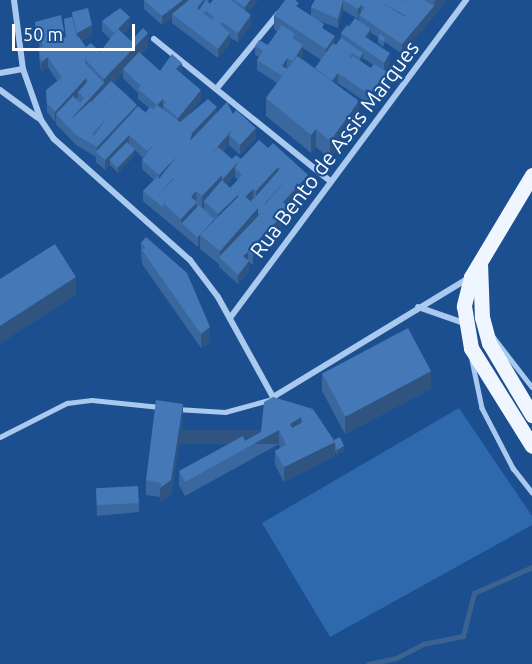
<!DOCTYPE html>
<style>
body{margin:0}
#map{position:relative;width:532px;height:664px;overflow:hidden;background:#1b4f8f;font-family:Ubuntu,sans-serif}
div>[style]{position:absolute}
[style*='--x']{left:calc(var(--x)*1px);top:calc(var(--y)*1px);width:calc(var(--w)*1px);rotate:calc(var(--a)*1deg)}
.green>*{inset:0;background:#2e69ad}
.stream>*{height:5px;margin:-2.5px;padding:0 2.5px;transform-origin:2.5px;border-radius:2.5px;background:#3c6290}
.service>*{height:4.5px;margin:-2.25px;padding:0 2.25px;transform-origin:2.25px;border-radius:2.25px;background:#a9c9ee}
.minor>*{height:6px;margin:-3px;padding:0 3px;transform-origin:3px;border-radius:3px;background:#a9c9ee}
.primary>*{height:15px;margin:-7.5px;padding:0 7.5px;transform-origin:7.5px;border-radius:7.5px;background:#f0f6ff}
.wall>*{inset:0;background:#3a679d}
.shaded-wall>*{inset:0;background:#305480;transform-origin:0 0}
.building>*{inset:0;background:#4478b7;transform-origin:0 0}
span{translate:-50% -50%;white-space:nowrap;text-align:center;line-height:1.15;-webkit-text-stroke:4.5px #1b4f8f;paint-order:stroke}
.street-label{font-size:21px;color:#fff}
.scale{position:absolute;left:12px;top:24px;width:123px;height:27px;box-sizing:border-box;border:3px solid #fff;border-top:0;padding-left:8px;font-size:18px;line-height:21px;white-space:nowrap;color:#fff;-webkit-text-stroke:4px #1b4f8f;paint-order:stroke}
</style>
<div id="map">
<div class="green">
<i style="clip-path:polygon(459px 408px,532px 516px,532px 525px,330px 637px,262px 523px)"></i>
</div>
<div class="stream">
<i style="--x:368;--y:664;--w:29;--a:-12"></i>
<i style="--x:396;--y:658;--w:30;--a:-27"></i>
<i style="--x:423;--y:644;--w:41;--a:-11.3"></i>
<i style="--x:463;--y:636;--w:44;--a:-75.7"></i>
<i style="--x:474;--y:593;--w:64;--a:-24.1"></i>
</div>
<div class="service">
<i style="--x:491;--y:334;--w:67;--a:52.3"></i>
<i style="--x:472;--y:360;--w:49;--a:78.2"></i>
<i style="--x:482;--y:408;--w:68;--a:62.7"></i>
<i style="--x:513;--y:468;--w:31;--a:52"></i>
<i style="--x:177;--y:409;--w:48;--a:3.6"></i>
<i style="--x:225;--y:412;--w:46;--a:-15.3"></i>
<i style="--x:0;--y:437;--w:75;--a:-26.9"></i>
<i style="--x:67;--y:403;--w:25;--a:-7"></i>
<i style="--x:92;--y:400;--w:68;--a:5.9"></i>
</div>
<div class="minor">
<i style="--x:14;--y:0;--w:70;--a:82.6"></i>
<i style="--x:23;--y:69;--w:54;--a:70.6"></i>
<i style="--x:41;--y:120;--w:23;--a:56"></i>
<i style="--x:54;--y:139;--w:182;--a:41.7"></i>
<i style="--x:190;--y:260;--w:46;--a:52.9"></i>
<i style="--x:218;--y:297;--w:114;--a:61.2"></i>
<i style="--x:273;--y:397;--w:227;--a:-31.3"></i>
<i style="--x:154;--y:39;--w:226;--a:38.9"></i>
<i style="--x:0;--y:73;--w:23;--a:-10"></i>
<i style="--x:217;--y:88;--w:96;--a:-50.5"></i>
<i style="--x:0;--y:90;--w:47;--a:36.4"></i>
<i style="--x:418;--y:307;--w:49;--a:19.2"></i>
<i style="--x:230;--y:318;--w:396;--a:-53.4"></i>
</div>
<div class="primary">
<i style="--x:532;--y:175;--w:119;--a:120.9"></i>
<i style="--x:471;--y:277;--w:30;--a:104"></i>
<i style="--x:464;--y:306;--w:43;--a:80.5"></i>
<i style="--x:471;--y:348;--w:115;--a:58.1"></i>
<i style="--x:480;--y:263;--w:54;--a:87.9"></i>
<i style="--x:482;--y:317;--w:27;--a:75"></i>
<i style="--x:489;--y:343;--w:84;--a:59.2"></i>
</div>
<div class="wall">
<i style="clip-path:polygon(144px 0,209px 0,208px 2px,210px 4px,213px 0,258px 0,248px 13px,251px 25px,238px 42px,230px 38px,230px 43px,218px 58px,172px 23px,172px 18px,162px 25px,144px 9px)"></i>
<i style="clip-path:polygon(evenodd,315px 0,446px 0,434px 16px,402px 54px,385px 42px,383px 47px,378px 43px,378px 37px,371px 33px,368px 39px,390px 63px,385px 71px,389px 78px,370px 105px,338px 83px,337px 84px,359px 119px,330px 159px,316px 147px,311px 153px,266px 116px,266px 98px,277px 83px,257px 70px,257px 60px,259px 57px,255px 55px,255px 46px,268px 45px,277px 32px,274px 29px,274px 15px,311px 16px,311px 7px,315px 0,343px 10px,358px 19px,359px 17px,359px 21px,349px 26px,341px 33px,341px 38px,336px 45px,317px 20px,338px 28px,343px 10px,315px 0,303px 48px,321px 60px,315px 68px,301px 58px,303px 55px,303px 48px,315px 0,363px 58px,373px 65px,371px 68px,361px 62px,363px 58px)"></i>
<i style="clip-path:polygon(evenodd,72px 12px,92px 35px,81px 41px,86px 47px,100px 52px,110px 39px,102px 31px,102px 21px,130px 27px,123px 34px,131px 41px,148px 47px,141px 54px,160px 71px,182px 73px,181px 74px,201px 100px,188px 115px,217px 113px,233px 114px,256px 138px,240px 155px,229px 145px,229px 143px,223px 151px,232px 159px,241px 159px,259px 140px,308px 185px,288px 207px,289px 217px,253px 256px,253px 265px,249px 262px,249px 271px,238px 284px,219px 267px,219px 264px,200px 249px,200px 244px,198px 247px,143px 201px,143px 191px,154px 180px,142px 169px,142px 160px,143px 158px,135px 150px,135px 155px,118px 173px,110px 165px,105px 170px,96px 162px,96px 157px,76px 145px,56px 124px,56px 120px,55px 122px,47px 112px,46px 90px,57px 81px,48px 67px,41px 71px,39px 57px,39px 47px,40px 47px,35px 32px,35px 22px,64px 38px,66px 37px,64px 19px,72px 17px,72px 12px,123px 73px,123px 78px,138px 93px,138px 99px,149px 108px,146px 112px,137px 107px,114px 83px,123px 73px,72px 12px,235px 175px,235px 177px,238px 180px,230px 188px,227px 184px,235px 175px)"></i>
<i style="clip-path:polygon(146px 237px,210px 342px,201px 348px,142px 264px,142px 258px,141px 257px,141px 243px)"></i>
<i style="clip-path:polygon(322px 373px,431px 389px,345px 434px,322px 391px)"></i>
<i style="clip-path:polygon(273px 397px,334px 440px,344px 451px,337px 455px,335px 451px,335px 456px,284px 482px,275px 465px,275px 451px,280px 448px,279px 444px,185px 496px,179px 485px,179px 471px,245px 441px,261px 432px)"></i>
<i style="clip-path:polygon(183px 418px,171px 494px,160px 502px,160px 497px,146px 495px,146px 480px)"></i>
<i style="clip-path:polygon(96px 490px,139px 503px,139px 512px,97px 516px)"></i>
</div>
<div class="shaded-wall">
<i style="clip-path:polygon(183px 0,196px 0,172px 14px,172px 18px,162px 25px,162px 16px)"></i>
<i style="clip-path:polygon(203px 0,204px 0,204px 7px,199px 15px,197px 8px)"></i>
<i style="clip-path:polygon(250px 0,258px 0,245px 17px,245px 7px)"></i>
<i style="clip-path:polygon(343px 0,343px 10px,338px 28px,338px 19px)"></i>
<i style="clip-path:polygon(436px 0,446px 0,434px 16px,402px 54px,402px 44px,434px 6px,434px 2px)"></i>
<i style="clip-path:polygon(361px 5px,361px 15px,359px 15px,358px 19px,358px 9px)"></i>
<i style="clip-path:polygon(251px 15px,251px 25px,238px 42px,238px 33px)"></i>
<i style="clip-path:polygon(130px 17px,130px 27px,114px 43px,114px 33px)"></i>
<i style="clip-path:polygon(92px 25px,92px 35px,77px 43px,77px 33px)"></i>
<i style="clip-path:polygon(371px 29px,371px 34px,365px 43px,365px 38px)"></i>
<i style="clip-path:polygon(64px 31px,64px 41px,55px 44px,55px 34px)"></i>
<i style="clip-path:polygon(148px 33px,148px 47px,125px 71px,123px 69px,123px 73px,94px 104px,69px 121px,104px 83px,104px 79px)"></i>
<i style="clip-path:polygon(230px 33px,230px 43px,218px 58px,218px 49px)"></i>
<i style="clip-path:polygon(335px 36px,335px 49px,326px 63px,326px 49px)"></i>
<i style="clip-path:polygon(303px 45px,303px 55px,293px 71px,293px 61px)"></i>
<i style="clip-path:polygon(363px 53px,363px 58px,360px 63px,360px 58px)"></i>
<i style="clip-path:polygon(390px 53px,390px 63px,384px 72px,384px 63px)"></i>
<i style="clip-path:polygon(48px 57px,48px 67px,41px 71px,41px 62px)"></i>
<i style="clip-path:polygon(287px 58px,287px 67px,282px 75px,282px 66px)"></i>
<i style="clip-path:polygon(182px 63px,182px 73px,176px 79px,176px 69px)"></i>
<i style="clip-path:polygon(338px 73px,338px 83px,328px 96px,328px 86px)"></i>
<i style="clip-path:polygon(389px 73px,389px 78px,370px 105px,370px 95px,383px 76px)"></i>
<i style="clip-path:polygon(86px 78px,86px 88px,78px 92px,78px 97px,59px 117px,56px 114px,56px 120px,55px 122px,55px 112px)"></i>
<i style="clip-path:polygon(201px 90px,201px 100px,178px 128px,178px 118px)"></i>
<i style="clip-path:polygon(163px 99px,163px 109px,157px 105px)"></i>
<i style="clip-path:polygon(359px 101px,359px 119px,330px 159px,330px 141px)"></i>
<i style="clip-path:polygon(137px 105px,137px 114px,97px 153px,97px 147px)"></i>
<i style="clip-path:polygon(217px 107px,217px 117px,190px 141px,192px 133px)"></i>
<i style="clip-path:polygon(256px 128px,256px 138px,240px 155px,240px 145px)"></i>
<i style="clip-path:polygon(233px 129px,229px 135px,229px 143px,211px 164px,211px 154px)"></i>
<i style="clip-path:polygon(316px 129px,316px 147px,311px 153px,311px 135px)"></i>
<i style="clip-path:polygon(129px 135px,129px 144px,110px 160px,110px 165px,105px 170px,105px 160px)"></i>
<i style="clip-path:polygon(135px 150px,135px 155px,118px 173px,118px 168px)"></i>
<i style="clip-path:polygon(177px 156px,159px 185px,159px 175px)"></i>
<i style="clip-path:polygon(238px 162px,235px 168px,235px 175px,222px 189px,222px 180px)"></i>
<i style="clip-path:polygon(278px 167px,278px 177px,256px 201px,256px 191px)"></i>
<i style="clip-path:polygon(222px 175px,222px 189px,204px 201px,204px 208px,202px 210px,202px 196px)"></i>
<i style="clip-path:polygon(308px 175px,308px 185px,283px 212px,283px 202px)"></i>
<i style="clip-path:polygon(253px 189px,253px 198px,243px 209px,243px 199px)"></i>
<i style="clip-path:polygon(196px 191px,197px 216px,181px 223px,181px 219px,191px 197px)"></i>
<i style="clip-path:polygon(238px 194px,238px 204px,218px 224px,218px 214px)"></i>
<i style="clip-path:polygon(258px 208px,258px 222px,220px 258px,220px 251px)"></i>
<i style="clip-path:polygon(289px 208px,289px 217px,253px 256px,251px 248px)"></i>
<i style="clip-path:polygon(214px 219px,214px 229px,200px 235px,200px 244px,198px 247px,198px 237px)"></i>
<i style="clip-path:polygon(248px 252px,248px 261px,243px 256px)"></i>
<i style="clip-path:polygon(249px 261px,249px 271px,238px 284px,238px 275px)"></i>
<i style="clip-path:polygon(76px 277px,76px 295px,0 344px,0 326px)"></i>
<i style="clip-path:polygon(210px 327px,210px 342px,201px 348px,201px 334px)"></i>
<i style="clip-path:polygon(431px 371px,431px 389px,345px 434px,345px 416px)"></i>
<i style="clip-path:polygon(183px 404px,183px 418px,171px 494px,160px 502px,160px 488px)"></i>
<i style="clip-path:polygon(301px 417px,301px 431px,290px 438px,290px 424px)"></i>
<i style="left:279px;top:430px;width:14px;height:107px;rotate:90deg"></i>
<i style="clip-path:polygon(335px 442px,335px 456px,284px 482px,284px 467px)"></i>
<i style="clip-path:polygon(344px 446px,344px 451px,337px 455px,337px 450px)"></i>
</div>
<div class="building">
<i style="clip-path:polygon(144px 0,183px 0,162px 16px)"></i>
<i style="clip-path:polygon(189px 0,203px 0,197px 8px,212px 20px,214px 17px,205px 10px,213px 0,231px 0,251px 15px,238px 33px,222px 22px,220px 25px,230px 33px,218px 49px,172px 14px)"></i>
<i style="clip-path:polygon(206px 0,210px 4px,204px 13px,199px 10px)"></i>
<i style="clip-path:polygon(234px 0,250px 0,245px 7px)"></i>
<i style="clip-path:polygon(285px 0,295px 0,299px 3px,296px 6px,324px 24px,322px 28px,335px 36px,326px 49px,274px 15px)"></i>
<i style="clip-path:polygon(evenodd,315px 0,402px 0,414px 8px,403px 0,424px 0,434px 6px,402px 44px,359px 15px,365px 7px,361px 5px,358px 9px,343px 0,338px 19px,311px 7px,315px 0,380px 2px,405px 15px,405px 17px,380px 2px)"></i>
<i style="clip-path:polygon(88px 8px,92px 25px,77px 33px,72px 12px)"></i>
<i style="clip-path:polygon(120px 8px,130px 17px,114px 33px,102px 21px)"></i>
<i style="clip-path:polygon(evenodd,61px 15px,64px 31px,55px 34px,56px 43px,66px 37px,79px 37px,90px 53px,85px 59px,85px 63px,104px 83px,69px 121px,91px 101px,100px 109px,115px 93px,125px 103px,130px 98px,137px 105px,97px 147px,76px 135px,56px 114px,73px 96px,80px 103px,84px 98px,78px 92px,88px 81px,86px 78px,55px 112px,47px 103px,46px 90px,62px 78px,48px 57px,41px 62px,39px 47px,43px 46px,35px 22px,61px 15px,107px 118px,94px 136px,92px 134px,107px 118px)"></i>
<i style="clip-path:polygon(72px 17px,77px 37px,66px 37px,64px 19px)"></i>
<i style="left:355px;top:18px;width:19px;height:10px;rotate:35deg"></i>
<i style="clip-path:polygon(282px 25px,295px 34px,292px 38px,303px 45px,293px 61px,287px 58px,282px 66px,287px 69px,282px 76px,257px 60px,263px 51px,255px 46px,259px 40px,268px 45px)"></i>
<i style="clip-path:polygon(347px 25px,390px 53px,384px 63px,341px 33px)"></i>
<i style="clip-path:polygon(143px 28px,148px 33px,104px 79px,85px 59px,92px 51px,97px 56px,118px 29px,131px 41px)"></i>
<i style="clip-path:polygon(380px 34px,385px 38px,383px 42px,378px 38px)"></i>
<i style="clip-path:polygon(341px 38px,363px 53px,360px 58px,352px 53px,350px 56px,348px 53px,336px 45px)"></i>
<i style="clip-path:polygon(91px 43px,100px 52px,97px 56px,92px 51px,90px 53px,86px 47px)"></i>
<i style="clip-path:polygon(333px 43px,348px 53px,351px 59px,353px 56px,383px 76px,370px 95px,338px 73px,332px 81px,315px 68px)"></i>
<i style="clip-path:polygon(139px 52px,160px 71px,172px 54px,182px 63px,176px 69px,201px 90px,178px 118px,163px 105px,166px 103px,163px 99px,157px 105px,138px 89px,141px 86px,123px 69px)"></i>
<i style="clip-path:polygon(297px 56px,359px 101px,330px 141px,316px 129px,311px 135px,266px 98px)"></i>
<i style="clip-path:polygon(374px 64px,389px 73px,383px 81px,383px 76px,371px 68px)"></i>
<i style="clip-path:polygon(111px 81px,130px 98px,125px 103px,115px 93px,100px 109px,92px 101px)"></i>
<i style="clip-path:polygon(evenodd,208px 99px,217px 107px,192px 133px,190px 141px,227px 102px,233px 114px,236px 110px,256px 128px,240px 145px,229px 135px,233px 129px,211px 154px,218px 147px,232px 159px,236px 155px,241px 159px,259px 140px,268px 148px,273px 143px,308px 175px,283px 202px,289px 208px,251px 248px,253px 256px,248px 252px,243px 256px,249px 261px,238px 275px,219px 257px,260px 214px,258px 213px,258px 208px,251px 202px,280px 169px,278px 167px,256px 191px,253px 189px,245px 197px,239px 191px,238px 195px,218px 214px,204px 201px,222px 180px,222px 175px,202px 158px,163px 203px,163px 207px,143px 191px,157px 177px,159px 179px,177px 156px,159px 175px,142px 160px,155px 143px,147px 151px,129px 135px,105px 160px,96px 152px,138px 106px,148px 115px,157px 105px,180px 122px,208px 99px,238px 162px,235px 168px,242px 175px,230px 188px,222px 180px,238px 162px,208px 99px,290px 175px,265px 205px,264px 204px,290px 175px,208px 99px,173px 178px,174px 179px,157px 196px,173px 178px)"></i>
<i style="clip-path:polygon(150px 107px,153px 110px,148px 115px,146px 112px)"></i>
<i style="left:127px;top:142px;width:11px;height:25px;rotate:45deg"></i>
<i style="clip-path:polygon(202px 158px,222px 175px,202px 196px,196px 191px,191px 197px,197px 202px,181px 219px,163px 203px)"></i>
<i style="clip-path:polygon(239px 191px,258px 208px,220px 251px,200px 235px,238px 197px)"></i>
<i style="left:199px;top:205px;width:21px;height:25px;rotate:43deg"></i>
<i style="clip-path:polygon(146px 237px,187px 273px,210px 327px,201px 334px,142px 250px,146px 248px,141px 243px)"></i>
<i style="clip-path:polygon(55px 244px,76px 277px,0 326px,0 279px)"></i>
<i style="left:408px;top:328px;width:49px;height:97px;rotate:62deg"></i>
<i style="clip-path:polygon(evenodd,273px 397px,313px 409px,335px 442px,284px 467px,275px 451px,286px 445px,279px 430px,185px 482px,179px 471px,243px 436px,245px 441px,261px 432px,264px 402px,273px 397px,301px 417px,303px 422px,292px 428px,290px 424px,301px 417px)"></i>
<i style="clip-path:polygon(156px 400px,183px 404px,171px 480px,160px 488px,161px 483px,146px 480px)"></i>
<i style="clip-path:polygon(340px 437px,344px 446px,337px 450px,334px 440px)"></i>
<i style="left:138px;top:486px;width:17px;height:42px;rotate:87deg"></i>
</div>
<div class="street-label">
<span style="left:334px;top:149px;rotate:-53deg">Rua Bento de Assis Marques</span>
</div>
<div class="scale">50 m</div>
</div>
